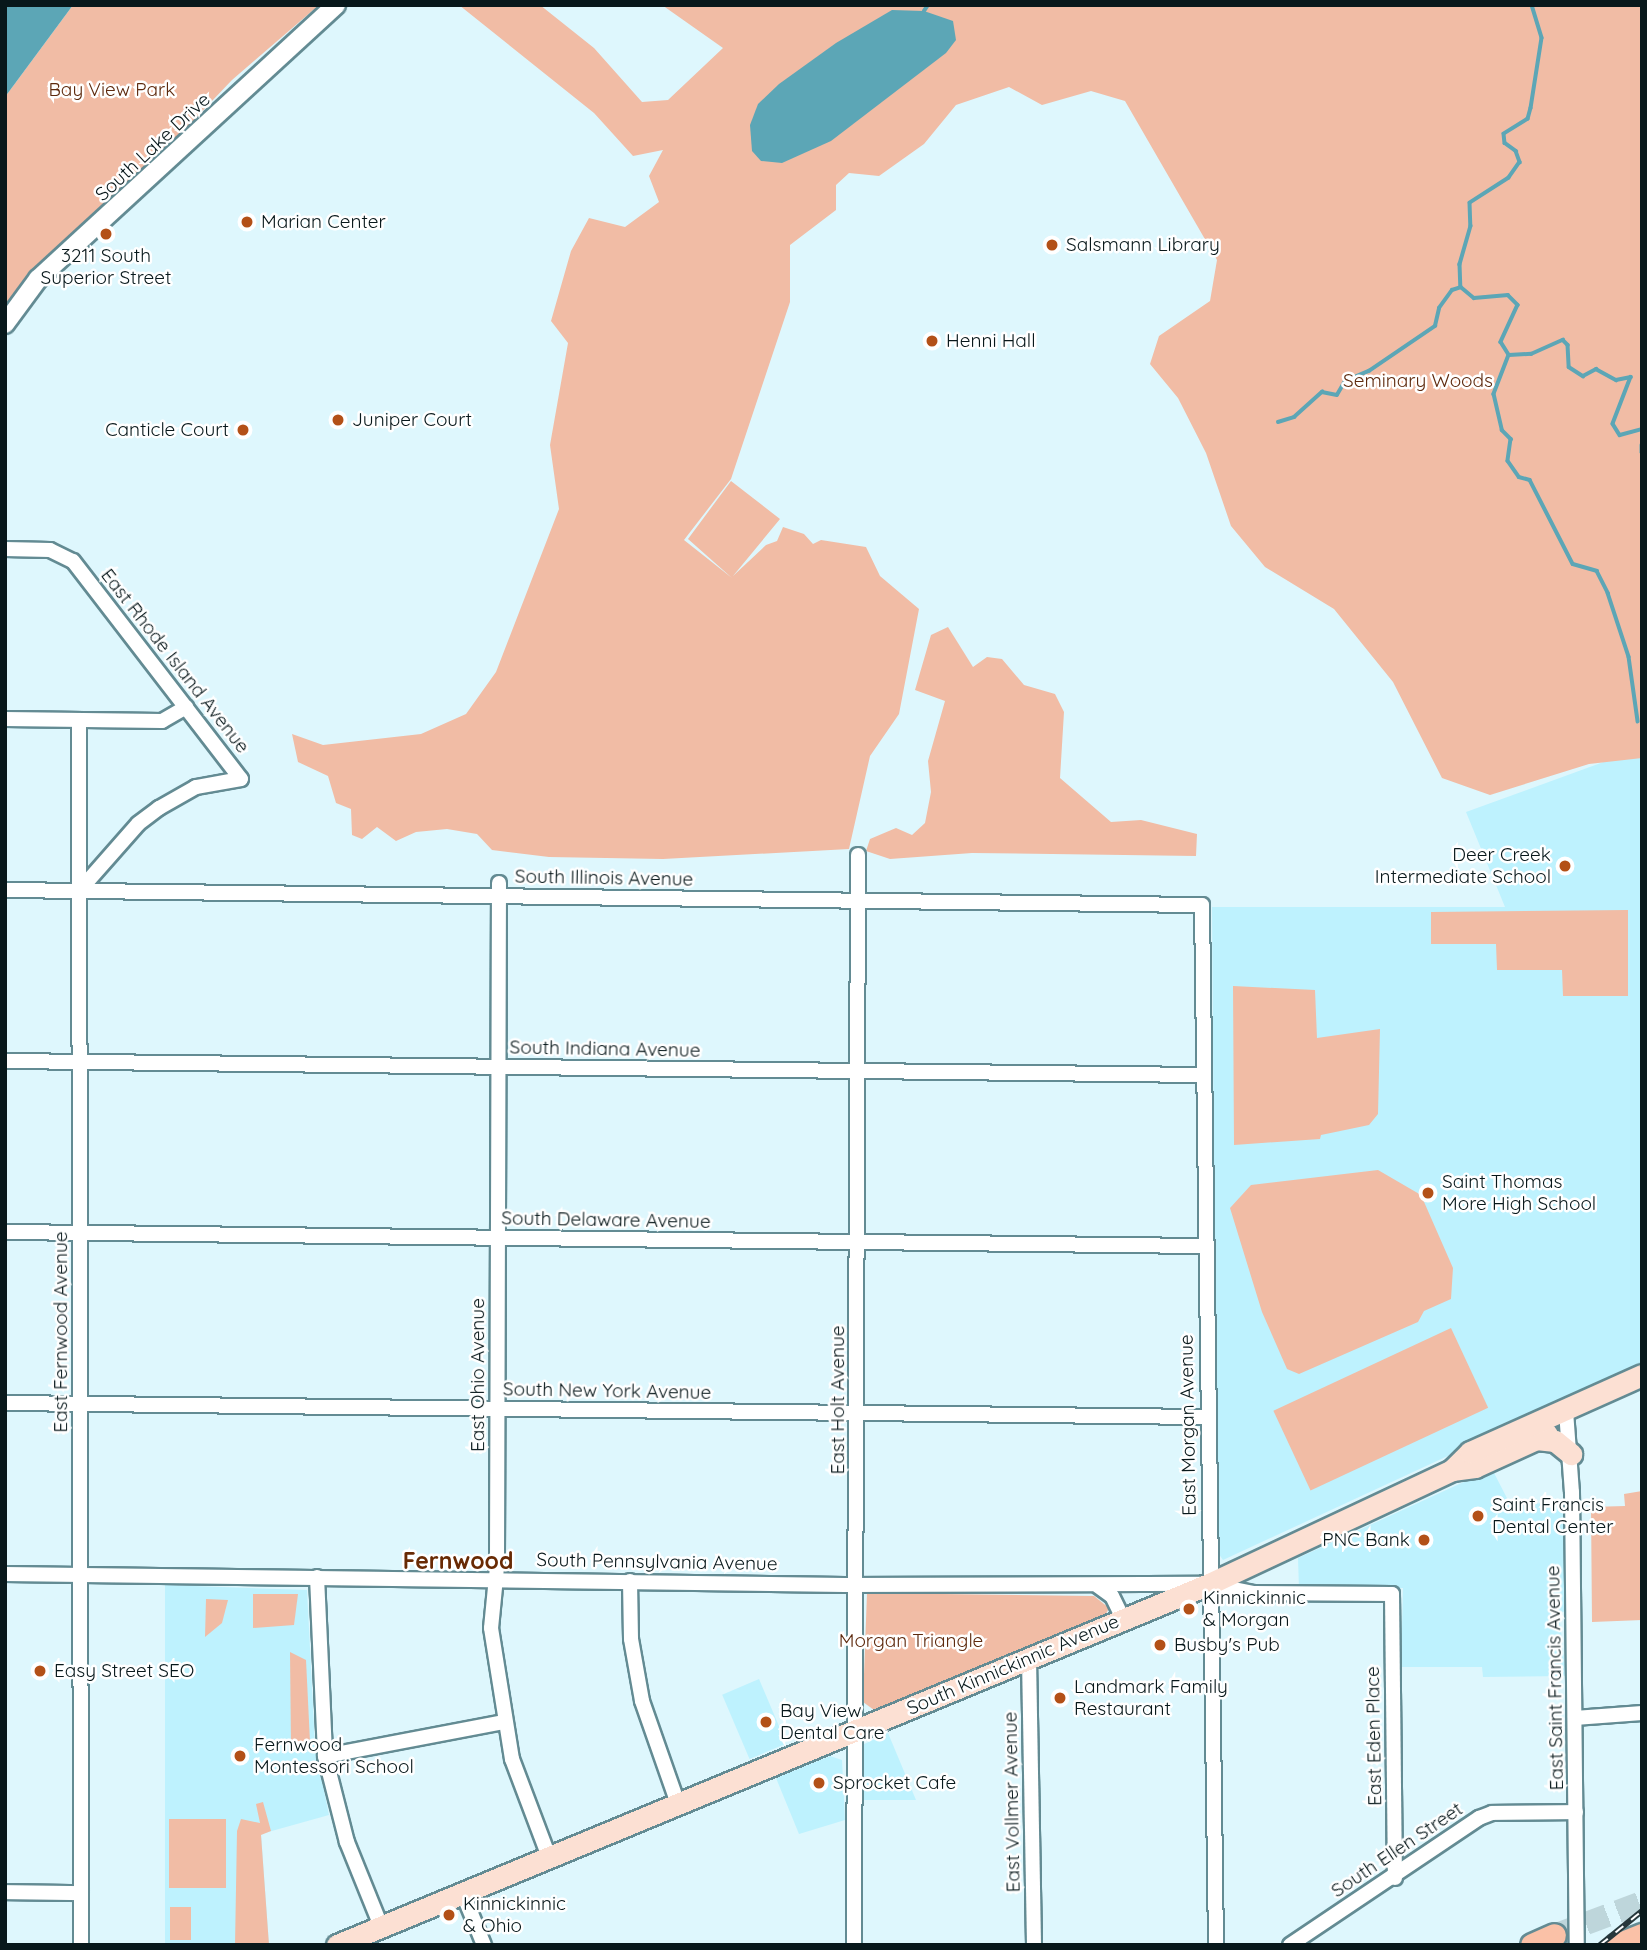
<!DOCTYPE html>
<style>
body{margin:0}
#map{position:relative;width:1647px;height:1950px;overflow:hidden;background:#def7fd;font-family:Quicksand,sans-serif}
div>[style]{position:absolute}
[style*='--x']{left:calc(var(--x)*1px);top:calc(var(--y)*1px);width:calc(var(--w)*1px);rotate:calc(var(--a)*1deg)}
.built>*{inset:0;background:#bef2fe;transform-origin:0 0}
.green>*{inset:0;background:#f1bca5;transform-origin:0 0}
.water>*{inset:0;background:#5ca6b6}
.stream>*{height:3.5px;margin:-1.75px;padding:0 1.75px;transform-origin:1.75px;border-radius:1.75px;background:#5ca6b6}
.primary-tunnel>*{height:23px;margin-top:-11.5px;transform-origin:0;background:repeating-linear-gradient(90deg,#bed6db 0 23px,transparent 0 34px)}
.roads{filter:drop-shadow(2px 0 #638b93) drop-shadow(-2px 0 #638b93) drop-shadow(0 2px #638b93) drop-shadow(0 -2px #638b93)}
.minor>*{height:14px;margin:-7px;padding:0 7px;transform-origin:7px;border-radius:7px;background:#fff}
.tertiary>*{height:18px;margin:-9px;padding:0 9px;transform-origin:9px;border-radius:9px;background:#fff}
.secondary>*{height:21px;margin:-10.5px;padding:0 10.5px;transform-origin:10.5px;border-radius:10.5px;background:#fce0d3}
.primary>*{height:23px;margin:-11.5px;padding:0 11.5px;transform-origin:11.5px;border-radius:11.5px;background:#fac1a7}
.rail>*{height:6px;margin-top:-3px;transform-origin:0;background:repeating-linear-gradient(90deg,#fff 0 10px,#26373b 0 20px);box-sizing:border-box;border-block:2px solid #26373b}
.dots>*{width:19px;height:19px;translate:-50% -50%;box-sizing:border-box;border:4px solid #fff;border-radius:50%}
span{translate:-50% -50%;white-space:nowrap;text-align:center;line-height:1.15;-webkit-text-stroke:5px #fff;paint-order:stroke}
.park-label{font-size:19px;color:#5e2a0e}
.street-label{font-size:19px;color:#08181b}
.poi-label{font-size:19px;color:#08181b}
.left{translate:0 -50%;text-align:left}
.right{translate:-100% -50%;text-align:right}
.quarter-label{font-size:23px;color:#682a04;font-weight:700}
.frame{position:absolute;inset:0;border:7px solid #08181b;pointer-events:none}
</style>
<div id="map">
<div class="built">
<i style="clip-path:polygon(1642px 748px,1642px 1366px,1223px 1560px,1218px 1553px,1216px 1455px,1212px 907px,1505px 907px,1466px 812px)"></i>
<i style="clip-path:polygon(1492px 1469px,1510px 1504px,1564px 1503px,1565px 1611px,1559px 1614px,1566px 1676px,1483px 1677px,1482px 1667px,1401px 1667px,1403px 1588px,1299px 1589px,1298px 1558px)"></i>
<i style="clip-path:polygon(165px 1585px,307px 1590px,315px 1746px,329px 1815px,261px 1834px,269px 1945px,165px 1945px)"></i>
<i style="left:759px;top:1679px;width:70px;height:40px;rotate:67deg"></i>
<i style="clip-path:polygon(888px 1733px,916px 1800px,861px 1800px,862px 1745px)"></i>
<i style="clip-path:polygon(830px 1756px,842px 1760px,845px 1820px,799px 1834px,776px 1778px)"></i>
</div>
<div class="green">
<i style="clip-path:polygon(73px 5px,319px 5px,232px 80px,149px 167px,26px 278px,5px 309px,5px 97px)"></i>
<i style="clip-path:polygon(459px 5px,540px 5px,594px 48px,642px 102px,668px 100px,723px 48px,662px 5px,1642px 5px,1642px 758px,1589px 764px,1490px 795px,1442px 778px,1393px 682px,1334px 609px,1265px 567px,1231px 526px,1206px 453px,1178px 398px,1150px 364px,1159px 336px,1210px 301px,1217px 260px,1125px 101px,1091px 91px,1042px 105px,1009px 87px,956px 105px,924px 144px,879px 176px,849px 173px,836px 185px,836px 210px,790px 245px,790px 302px,731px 479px,684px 540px,732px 578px,688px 539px,731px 481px,780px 519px,733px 576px,766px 545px,777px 541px,783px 527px,804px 534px,813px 544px,821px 540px,866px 547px,880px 576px,919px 609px,899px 714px,870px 756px,849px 849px,663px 859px,549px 857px,492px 850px,477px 834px,447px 829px,416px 832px,396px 841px,377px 827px,362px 839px,352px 835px,351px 809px,336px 803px,328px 776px,298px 762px,292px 734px,323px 745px,421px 734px,466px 714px,496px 672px,559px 509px,550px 445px,568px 343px,551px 321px,571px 251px,589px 218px,625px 227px,659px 202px,649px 176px,663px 150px,633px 156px,594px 113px)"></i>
<i style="clip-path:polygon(948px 627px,973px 667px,987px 657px,1002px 659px,1024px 685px,1055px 694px,1064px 712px,1060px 778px,1111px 822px,1141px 820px,1197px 834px,1196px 856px,972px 853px,890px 859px,866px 851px,870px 839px,896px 828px,912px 835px,925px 823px,931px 792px,928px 761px,945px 701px,915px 690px,931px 635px)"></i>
<i style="clip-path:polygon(1628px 910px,1628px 996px,1563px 996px,1562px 970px,1497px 970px,1496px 944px,1431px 944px,1431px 912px)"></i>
<i style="clip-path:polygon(1233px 986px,1315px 990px,1317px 1038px,1380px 1029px,1378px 1114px,1369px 1125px,1321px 1135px,1320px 1139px,1234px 1145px)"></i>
<i style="clip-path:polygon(1378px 1170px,1421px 1195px,1453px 1268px,1451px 1299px,1424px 1311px,1418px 1322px,1299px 1374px,1287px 1369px,1262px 1312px,1230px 1208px,1251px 1185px)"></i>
<i style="left:1451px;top:1328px;width:88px;height:196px;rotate:65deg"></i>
<i style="clip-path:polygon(1642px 1491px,1642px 1620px,1592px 1622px,1591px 1507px,1625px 1506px,1624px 1494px)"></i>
<i style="clip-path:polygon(867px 1593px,1094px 1596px,1109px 1608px,1106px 1614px,874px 1710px,863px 1702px)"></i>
<i style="clip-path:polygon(253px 1594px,298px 1594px,294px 1625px,253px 1628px)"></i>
<i style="clip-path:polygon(206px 1599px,228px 1600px,222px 1623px,205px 1637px)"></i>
<i style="clip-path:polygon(290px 1652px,306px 1660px,310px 1742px,301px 1746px,291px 1747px)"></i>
<i style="clip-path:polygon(263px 1802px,271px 1831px,261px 1835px,269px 1945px,235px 1945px,237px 1831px,241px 1819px,260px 1823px,256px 1804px)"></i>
<i style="left:169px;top:1819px;width:57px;height:69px"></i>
<i style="left:191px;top:1907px;width:33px;height:21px;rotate:90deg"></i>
</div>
<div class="water">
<i style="clip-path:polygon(5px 5px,73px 5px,5px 97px)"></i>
<i style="clip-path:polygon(892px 10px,924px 11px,953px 21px,956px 40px,946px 53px,831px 141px,782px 163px,761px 161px,752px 151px,750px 125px,758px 104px,779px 84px,836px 43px)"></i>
</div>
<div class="stream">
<i style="--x:1532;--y:5;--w:34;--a:73"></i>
<i style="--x:1542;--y:38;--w:71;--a:98.9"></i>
<i style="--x:1531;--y:108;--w:11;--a:105"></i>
<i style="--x:1528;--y:119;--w:28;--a:148"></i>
<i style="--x:1504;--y:134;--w:9;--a:84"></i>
<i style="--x:1505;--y:143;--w:14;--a:36"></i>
<i style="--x:1516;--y:151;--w:12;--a:70"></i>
<i style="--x:1520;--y:162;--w:19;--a:125"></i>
<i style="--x:1509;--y:178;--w:46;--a:147.3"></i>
<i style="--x:1470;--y:203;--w:23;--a:88"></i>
<i style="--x:1471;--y:226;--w:40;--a:106"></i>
<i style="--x:1460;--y:264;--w:23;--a:88"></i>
<i style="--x:1461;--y:287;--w:17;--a:40"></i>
<i style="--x:1474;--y:298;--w:34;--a:-5"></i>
<i style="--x:1508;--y:295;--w:14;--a:45"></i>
<i style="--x:1518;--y:305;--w:41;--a:114.7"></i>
<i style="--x:1501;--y:342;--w:15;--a:58"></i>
<i style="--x:1509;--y:355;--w:22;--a:-3"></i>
<i style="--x:1531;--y:354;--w:35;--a:-24"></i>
<i style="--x:1563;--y:340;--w:7;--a:45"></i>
<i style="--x:1568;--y:345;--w:22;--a:87"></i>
<i style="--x:1569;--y:367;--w:17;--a:33"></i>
<i style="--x:1583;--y:376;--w:15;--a:-28"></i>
<i style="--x:1596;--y:369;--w:23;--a:29"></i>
<i style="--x:1616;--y:380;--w:15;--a:-11"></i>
<i style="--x:1631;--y:377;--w:50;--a:111"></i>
<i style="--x:1613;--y:424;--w:13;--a:58"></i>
<i style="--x:1620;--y:435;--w:23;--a:-15"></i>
<i style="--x:924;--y:11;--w:7;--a:-56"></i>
<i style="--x:1509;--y:355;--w:42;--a:111"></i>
<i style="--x:1494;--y:394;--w:37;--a:77"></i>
<i style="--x:1502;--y:430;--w:13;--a:45"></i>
<i style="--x:1511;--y:439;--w:22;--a:98"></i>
<i style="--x:1508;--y:461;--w:19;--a:55"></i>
<i style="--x:1519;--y:477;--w:11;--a:15"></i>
<i style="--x:1530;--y:480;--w:94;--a:62.9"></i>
<i style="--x:1573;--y:564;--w:25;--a:16"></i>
<i style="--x:1597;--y:571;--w:25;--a:63"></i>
<i style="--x:1608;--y:593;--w:67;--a:71.8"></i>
<i style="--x:1629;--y:657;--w:65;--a:82"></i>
<i style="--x:1278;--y:422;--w:17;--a:-17"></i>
<i style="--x:1294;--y:417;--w:38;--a:-42"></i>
<i style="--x:1322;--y:392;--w:15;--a:11"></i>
<i style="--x:1337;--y:395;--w:16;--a:-60"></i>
<i style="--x:1345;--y:381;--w:26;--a:-23"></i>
<i style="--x:1369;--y:371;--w:80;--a:-34.3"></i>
<i style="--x:1435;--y:326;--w:18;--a:-77"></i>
<i style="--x:1439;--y:308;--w:22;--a:-54"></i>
<i style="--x:1452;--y:290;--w:9;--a:-18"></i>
<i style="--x:1642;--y:445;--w:7;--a:90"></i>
</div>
<div class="primary-tunnel">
<i style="--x:1554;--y:1935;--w:94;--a:-20.6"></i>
</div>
<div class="roads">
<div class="minor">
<i style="--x:5;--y:549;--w:45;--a:1.3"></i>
<i style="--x:50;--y:550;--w:25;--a:26"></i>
<i style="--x:73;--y:561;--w:275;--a:52.4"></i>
<i style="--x:241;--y:779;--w:46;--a:169.9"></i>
<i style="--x:196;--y:787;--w:43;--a:150.4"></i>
<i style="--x:159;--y:808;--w:26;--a:143"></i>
<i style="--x:138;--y:824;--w:89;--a:131.4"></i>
<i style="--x:5;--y:719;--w:157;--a:0.7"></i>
<i style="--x:162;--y:721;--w:28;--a:-30"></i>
<i style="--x:79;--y:720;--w:1225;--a:89.91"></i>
<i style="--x:499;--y:883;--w:684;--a:90.17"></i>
<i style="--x:497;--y:1567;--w:61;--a:95.6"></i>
<i style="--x:491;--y:1628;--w:133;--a:80.9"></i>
<i style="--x:512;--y:1759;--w:105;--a:69.3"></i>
<i style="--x:5;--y:890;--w:1197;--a:0.72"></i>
<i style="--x:1202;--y:905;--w:1040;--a:89.23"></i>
<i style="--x:5;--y:1061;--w:1199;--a:0.67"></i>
<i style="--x:5;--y:1232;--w:1201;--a:0.67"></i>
<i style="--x:5;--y:1403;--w:1202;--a:0.67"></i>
<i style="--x:1566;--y:1411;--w:81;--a:85.8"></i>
<i style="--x:1572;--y:1492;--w:453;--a:89.4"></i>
<i style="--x:5;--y:1574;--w:840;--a:0.75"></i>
<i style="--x:845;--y:1585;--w:364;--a:-0.2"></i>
<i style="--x:1209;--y:1584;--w:46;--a:11.3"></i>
<i style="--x:1254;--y:1593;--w:138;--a:0.4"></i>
<i style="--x:1392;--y:1594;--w:284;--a:89.4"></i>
<i style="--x:317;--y:1577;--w:179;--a:87.4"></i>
<i style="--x:325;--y:1756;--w:89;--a:75.7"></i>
<i style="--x:347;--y:1842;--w:91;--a:68"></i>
<i style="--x:630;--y:1581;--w:58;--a:89"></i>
<i style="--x:631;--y:1639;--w:63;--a:79.9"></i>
<i style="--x:642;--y:1701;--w:109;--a:70.7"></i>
<i style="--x:1098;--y:1586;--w:17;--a:36"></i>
<i style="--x:1112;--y:1596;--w:25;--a:64"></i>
<i style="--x:1029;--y:1658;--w:287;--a:89"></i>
<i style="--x:1575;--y:1718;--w:67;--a:-4.3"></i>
<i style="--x:325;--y:1756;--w:181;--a:-10.8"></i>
<i style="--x:5;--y:1892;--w:76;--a:0.8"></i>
<i style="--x:463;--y:1894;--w:55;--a:67.6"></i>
<i style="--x:854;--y:1945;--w:1090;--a:-89.79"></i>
<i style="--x:1290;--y:1945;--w:228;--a:-33.9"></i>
<i style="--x:1479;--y:1818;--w:14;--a:-21"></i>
<i style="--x:1492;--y:1813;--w:84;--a:-0.7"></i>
</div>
<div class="tertiary">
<i style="--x:5;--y:324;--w:56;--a:-53.7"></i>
<i style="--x:38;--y:279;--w:405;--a:-42.6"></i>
</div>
<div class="secondary">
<i style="--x:1536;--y:1439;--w:19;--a:6"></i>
<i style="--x:1555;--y:1441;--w:21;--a:39"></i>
<i style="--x:1452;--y:1470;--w:23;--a:-7"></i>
<i style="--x:1475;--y:1467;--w:79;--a:-24.6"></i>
<i style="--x:337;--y:1945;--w:944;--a:-22.49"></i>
<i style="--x:1209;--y:1584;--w:268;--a:-25.1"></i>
<i style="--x:1452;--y:1470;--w:25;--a:-45"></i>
<i style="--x:1470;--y:1452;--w:188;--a:-24.1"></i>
</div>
<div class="primary">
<i style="--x:1532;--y:1945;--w:24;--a:-24"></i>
<i style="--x:1617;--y:1945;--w:27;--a:-22"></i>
</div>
</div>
<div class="rail">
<i style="--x:1600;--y:1945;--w:54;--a:-39"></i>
</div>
<div class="dots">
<i style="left:247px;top:222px;background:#b35017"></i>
<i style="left:106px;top:234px;background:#b35017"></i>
<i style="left:1052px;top:245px;background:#b35017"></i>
<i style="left:932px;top:341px;background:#b35017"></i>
<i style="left:338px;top:420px;background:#b35017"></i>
<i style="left:243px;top:430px;background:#b35017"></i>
<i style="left:1565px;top:866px;background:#b35017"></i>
<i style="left:1428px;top:1193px;background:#b35017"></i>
<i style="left:1478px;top:1516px;background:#b35017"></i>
<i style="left:1424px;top:1540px;background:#b35017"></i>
<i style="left:1189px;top:1609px;background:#b35017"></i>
<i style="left:1160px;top:1645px;background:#b35017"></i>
<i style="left:40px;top:1671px;background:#b35017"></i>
<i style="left:1060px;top:1698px;background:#b35017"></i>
<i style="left:766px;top:1722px;background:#b35017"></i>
<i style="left:240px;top:1756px;background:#b35017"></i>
<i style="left:819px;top:1783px;background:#b35017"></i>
<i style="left:449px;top:1915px;background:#b35017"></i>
</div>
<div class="park-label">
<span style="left:112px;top:90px">Bay View Park</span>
<span style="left:1418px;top:381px">Seminary Woods</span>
<span style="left:911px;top:1641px">Morgan Triangle</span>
</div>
<div class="street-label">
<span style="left:153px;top:147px;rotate:-43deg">South Lake Drive</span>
<span style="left:175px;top:661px;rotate:52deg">East Rhode Island Avenue</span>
<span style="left:604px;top:878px;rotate:1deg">South Illinois Avenue</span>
<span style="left:605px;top:1049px;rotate:1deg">South Indiana Avenue</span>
<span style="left:606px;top:1220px;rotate:1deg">South Delaware Avenue</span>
<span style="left:61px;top:1332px;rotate:-90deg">East Fernwood Avenue</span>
<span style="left:478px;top:1375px;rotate:-90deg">East Ohio Avenue</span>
<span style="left:607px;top:1391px;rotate:1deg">South New York Avenue</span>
<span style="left:838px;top:1400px;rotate:-90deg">East Holt Avenue</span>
<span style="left:1188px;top:1425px;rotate:-91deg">East Morgan Avenue</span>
<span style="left:657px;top:1562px;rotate:1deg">South Pennsylvania Avenue</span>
<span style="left:1013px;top:1665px;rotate:-23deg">South Kinnickinnic Avenue</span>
<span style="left:1555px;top:1678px;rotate:-91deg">East Saint Francis Avenue</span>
<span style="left:1374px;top:1736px;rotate:-91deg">East Eden Place</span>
<span style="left:1012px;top:1802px;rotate:-91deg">East Vollmer Avenue</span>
<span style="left:1397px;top:1850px;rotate:-34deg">South Ellen Street</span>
</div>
<div class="poi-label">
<span class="left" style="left:261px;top:222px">Marian Center</span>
<span class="left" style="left:1066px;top:245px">Salsmann Library</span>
<span style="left:106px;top:267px">3211 South<br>Superior Street</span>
<span class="left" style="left:946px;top:341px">Henni Hall</span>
<span class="left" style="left:352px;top:420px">Juniper Court</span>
<span class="right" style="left:229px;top:430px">Canticle Court</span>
<span class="right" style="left:1551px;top:866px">Deer Creek<br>Intermediate School</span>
<span class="left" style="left:1442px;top:1193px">Saint Thomas<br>More High School</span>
<span class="left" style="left:1492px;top:1516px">Saint Francis<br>Dental Center</span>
<span class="right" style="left:1410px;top:1540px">PNC Bank</span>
<span class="left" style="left:1203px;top:1609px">Kinnickinnic<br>&amp; Morgan</span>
<span class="left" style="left:1174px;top:1645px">Busby's Pub</span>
<span class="left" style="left:54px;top:1671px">Easy Street SEO</span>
<span class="left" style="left:1074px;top:1698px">Landmark Family<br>Restaurant</span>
<span class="left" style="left:780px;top:1722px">Bay View<br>Dental Care</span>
<span class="left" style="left:254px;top:1756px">Fernwood<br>Montessori School</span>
<span class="left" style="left:833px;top:1783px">Sprocket Cafe</span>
<span class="left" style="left:463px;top:1915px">Kinnickinnic<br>&amp; Ohio</span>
</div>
<div class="quarter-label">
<span style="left:458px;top:1561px">Fernwood</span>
</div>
<div class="frame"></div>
</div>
